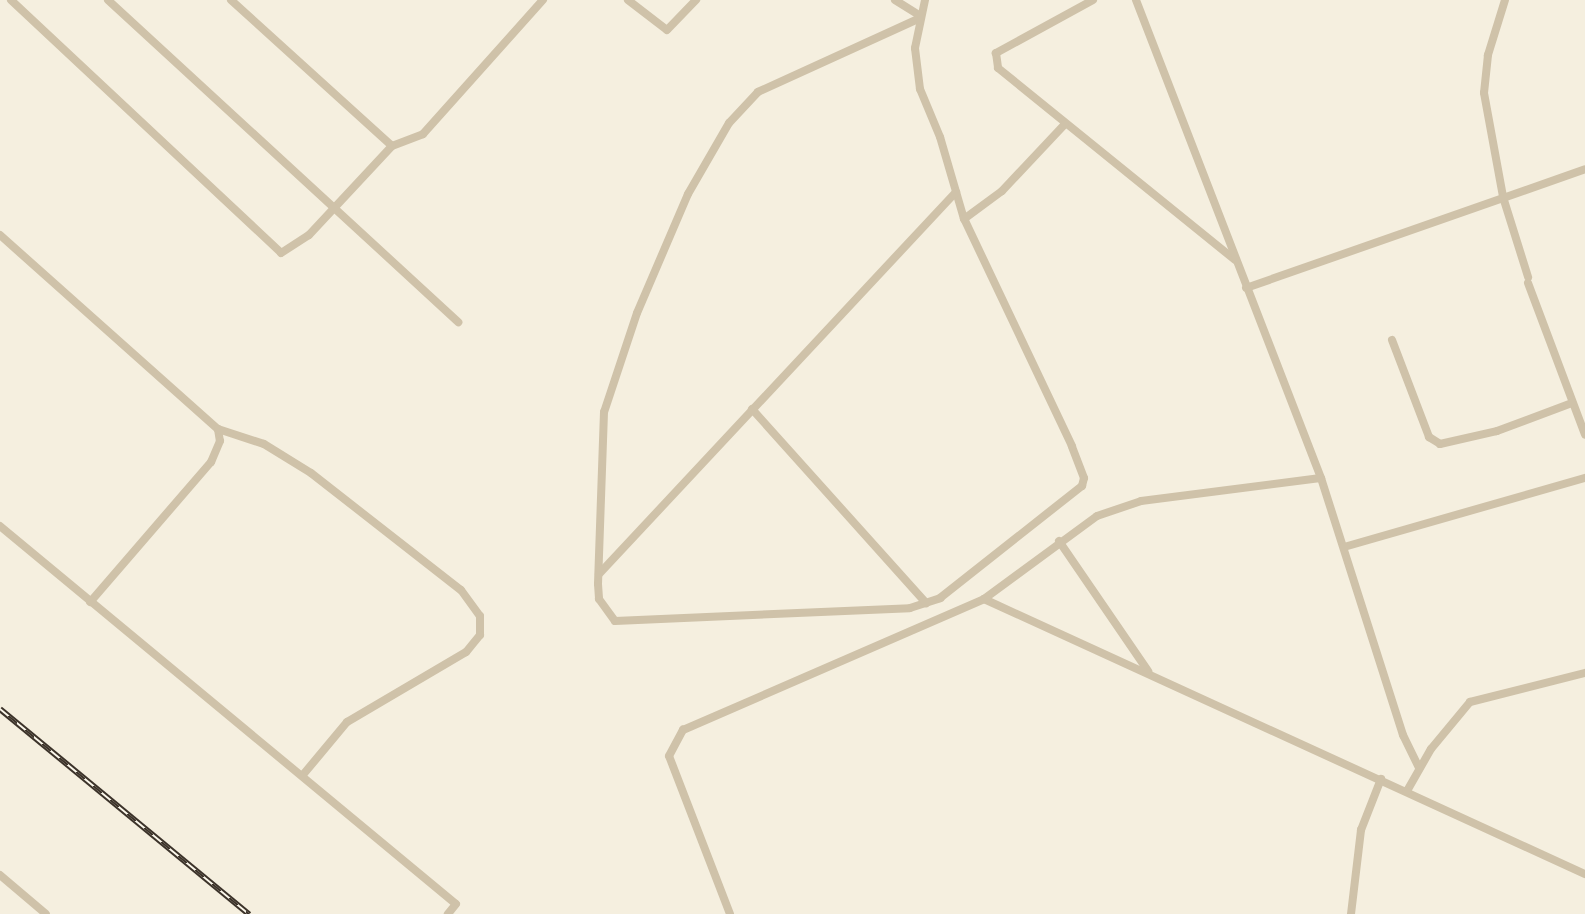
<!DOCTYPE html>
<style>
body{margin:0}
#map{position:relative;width:1585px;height:914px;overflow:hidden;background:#f5efdf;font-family:Karla,sans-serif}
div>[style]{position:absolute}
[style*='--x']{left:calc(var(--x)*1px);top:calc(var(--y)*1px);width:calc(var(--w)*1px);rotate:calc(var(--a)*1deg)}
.lane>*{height:8px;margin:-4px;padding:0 4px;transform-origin:4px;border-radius:4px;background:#cfc2a9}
.rail>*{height:6px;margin-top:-3px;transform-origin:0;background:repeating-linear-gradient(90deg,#fcf8ec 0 11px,#3c332a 0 22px);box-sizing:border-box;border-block:2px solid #3c332a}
span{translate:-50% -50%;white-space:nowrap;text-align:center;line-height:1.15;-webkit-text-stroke:6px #fcf8ec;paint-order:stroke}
</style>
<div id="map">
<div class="lane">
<i style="--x:11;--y:0;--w:370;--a:43.1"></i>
<i style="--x:281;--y:253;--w:33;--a:-33"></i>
<i style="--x:309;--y:235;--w:122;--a:-47"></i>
<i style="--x:392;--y:146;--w:33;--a:-21"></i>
<i style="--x:423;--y:134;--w:180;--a:-48.2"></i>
<i style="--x:108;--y:0;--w:476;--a:42.6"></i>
<i style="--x:231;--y:0;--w:217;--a:42.2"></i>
<i style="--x:628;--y:0;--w:49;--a:37.6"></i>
<i style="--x:667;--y:30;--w:42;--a:-46"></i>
<i style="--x:895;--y:0;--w:28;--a:32"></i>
<i style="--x:1093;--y:0;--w:111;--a:151.3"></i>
<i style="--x:996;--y:53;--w:15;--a:82"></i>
<i style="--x:998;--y:68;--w:305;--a:39"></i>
<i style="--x:1136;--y:0;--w:513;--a:68.84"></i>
<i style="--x:1321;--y:478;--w:270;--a:72.3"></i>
<i style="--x:1403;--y:735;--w:37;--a:64"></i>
<i style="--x:1505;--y:0;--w:58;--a:107.2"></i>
<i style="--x:1488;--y:55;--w:38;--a:96"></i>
<i style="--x:1484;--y:93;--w:106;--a:79.6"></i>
<i style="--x:1503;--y:197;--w:84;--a:72.6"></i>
<i style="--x:918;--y:19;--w:176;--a:155.5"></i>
<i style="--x:758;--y:92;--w:42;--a:133.1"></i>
<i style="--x:729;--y:123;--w:82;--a:120"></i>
<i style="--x:688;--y:194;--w:129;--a:113.2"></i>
<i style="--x:637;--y:313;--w:104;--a:108.4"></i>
<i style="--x:604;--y:412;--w:172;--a:92"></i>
<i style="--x:598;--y:584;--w:15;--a:86"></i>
<i style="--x:599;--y:599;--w:27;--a:54"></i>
<i style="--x:615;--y:621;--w:295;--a:-2.5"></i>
<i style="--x:910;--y:608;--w:32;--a:-18"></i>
<i style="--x:940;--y:598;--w:181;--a:-38.3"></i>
<i style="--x:1082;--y:486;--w:8;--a:-76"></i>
<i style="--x:1084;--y:478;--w:34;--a:-111"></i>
<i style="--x:1072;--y:446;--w:251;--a:-115.4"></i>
<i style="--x:964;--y:219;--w:85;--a:-106.3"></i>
<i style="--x:940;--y:137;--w:52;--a:-112.6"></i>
<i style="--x:920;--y:89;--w:41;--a:-97"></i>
<i style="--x:915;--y:48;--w:49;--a:-78.2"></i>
<i style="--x:964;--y:219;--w:47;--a:-36.4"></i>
<i style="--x:1002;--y:191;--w:91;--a:-46.8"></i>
<i style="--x:0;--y:235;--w:292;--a:41.7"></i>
<i style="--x:218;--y:429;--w:12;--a:81"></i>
<i style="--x:220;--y:441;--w:23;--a:113"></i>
<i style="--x:211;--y:462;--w:185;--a:130.8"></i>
<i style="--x:1528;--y:283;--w:162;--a:69.4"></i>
<i style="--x:1246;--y:288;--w:359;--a:-19.3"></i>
<i style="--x:1392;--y:340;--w:104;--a:69.1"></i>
<i style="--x:1429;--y:437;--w:13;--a:32"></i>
<i style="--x:1440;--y:444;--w:58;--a:-12.8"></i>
<i style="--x:1497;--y:431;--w:80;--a:-20.5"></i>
<i style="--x:752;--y:409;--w:261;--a:48.1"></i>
<i style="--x:218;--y:429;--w:48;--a:18.1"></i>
<i style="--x:264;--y:444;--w:55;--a:31.7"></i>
<i style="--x:311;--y:473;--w:190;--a:38"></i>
<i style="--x:461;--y:590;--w:32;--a:54"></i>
<i style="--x:480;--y:616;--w:19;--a:90"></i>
<i style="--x:480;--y:635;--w:22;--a:129"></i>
<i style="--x:466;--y:652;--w:138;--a:149.5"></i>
<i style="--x:347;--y:722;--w:70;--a:129.8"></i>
<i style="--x:0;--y:526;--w:592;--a:39.66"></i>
<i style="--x:456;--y:904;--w:13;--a:129"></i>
<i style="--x:1059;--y:541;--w:158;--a:55.6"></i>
<i style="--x:1344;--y:547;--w:251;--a:-16"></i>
<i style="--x:599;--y:574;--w:523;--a:-46.94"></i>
<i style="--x:984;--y:599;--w:661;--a:24.59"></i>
<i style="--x:1407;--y:791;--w:48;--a:-60.3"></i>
<i style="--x:1431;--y:749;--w:61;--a:-50.3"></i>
<i style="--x:1470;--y:702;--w:119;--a:-14.2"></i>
<i style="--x:0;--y:875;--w:60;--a:40.3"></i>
<i style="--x:730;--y:914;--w:169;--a:-111.1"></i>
<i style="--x:669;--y:756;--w:30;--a:-62"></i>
<i style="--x:683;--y:730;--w:328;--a:-23.5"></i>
<i style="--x:984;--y:599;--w:140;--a:-36.3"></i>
<i style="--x:1097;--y:516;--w:46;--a:-18.8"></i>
<i style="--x:1141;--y:501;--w:181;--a:-7.3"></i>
<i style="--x:1351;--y:914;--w:85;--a:-83.2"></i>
<i style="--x:1361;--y:830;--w:55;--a:-68.6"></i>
</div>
<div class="rail">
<i style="--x:0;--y:709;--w:323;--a:39.5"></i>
</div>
</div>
